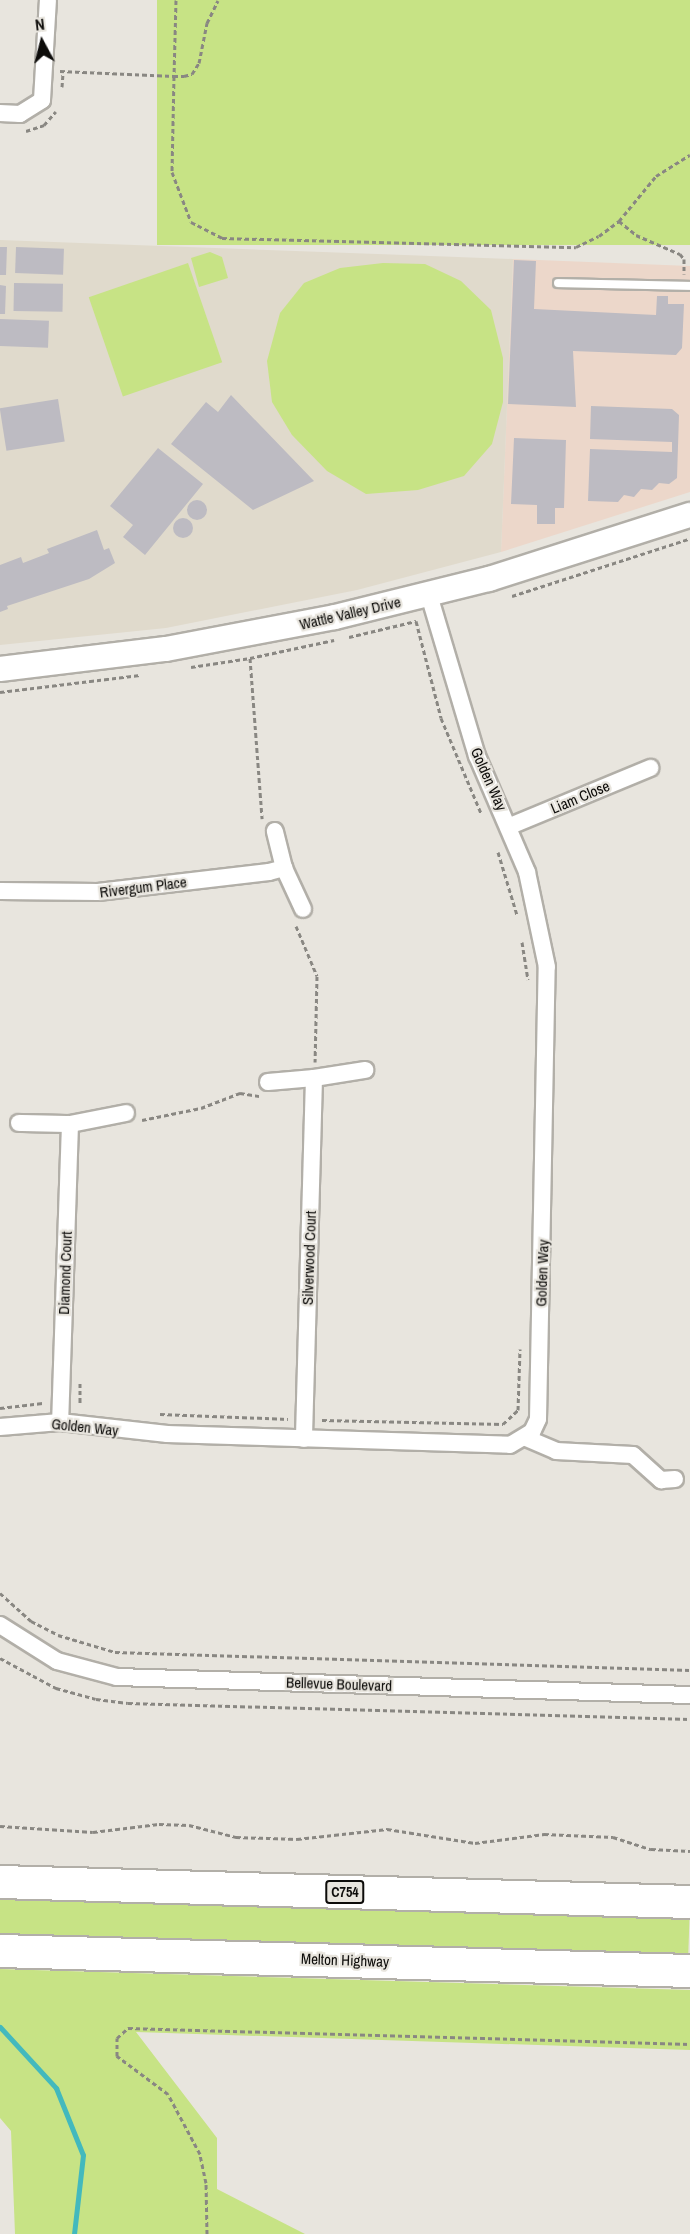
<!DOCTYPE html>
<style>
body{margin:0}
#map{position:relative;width:690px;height:2234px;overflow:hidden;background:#e8e5de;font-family:"Archivo Narrow",sans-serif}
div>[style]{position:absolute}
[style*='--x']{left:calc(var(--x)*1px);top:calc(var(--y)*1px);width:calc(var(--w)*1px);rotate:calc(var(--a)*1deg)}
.commercial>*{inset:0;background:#ecd7ca}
.built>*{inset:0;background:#e0dacc}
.green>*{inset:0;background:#c7e385;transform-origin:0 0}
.stream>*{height:5px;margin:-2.5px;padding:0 2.5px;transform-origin:2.5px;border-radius:2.5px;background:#43b9bd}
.building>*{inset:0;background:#bdbbc2;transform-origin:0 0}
.round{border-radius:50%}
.path>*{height:3px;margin-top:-1.5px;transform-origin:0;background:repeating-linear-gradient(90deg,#898782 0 4.5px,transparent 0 7.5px)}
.roads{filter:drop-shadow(2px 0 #b2afa8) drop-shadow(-2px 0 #b2afa8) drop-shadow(0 2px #b2afa8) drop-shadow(0 -2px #b2afa8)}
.lane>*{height:8px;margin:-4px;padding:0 4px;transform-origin:4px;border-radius:4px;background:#fff}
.street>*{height:16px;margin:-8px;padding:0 8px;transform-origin:8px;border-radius:8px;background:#fff}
.secondary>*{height:24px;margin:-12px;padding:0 12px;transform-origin:12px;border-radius:12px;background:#fff}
.highway>*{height:32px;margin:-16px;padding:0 16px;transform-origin:16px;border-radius:16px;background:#fff}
span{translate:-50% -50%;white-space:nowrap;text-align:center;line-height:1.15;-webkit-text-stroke:4.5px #e8e5de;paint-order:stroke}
.shield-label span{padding:2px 4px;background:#e8e5de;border:2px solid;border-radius:4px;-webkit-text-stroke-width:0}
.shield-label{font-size:14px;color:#0d0c0a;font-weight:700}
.street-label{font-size:15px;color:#0d0c0a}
.north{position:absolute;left:12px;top:12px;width:60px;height:60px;-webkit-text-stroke:4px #e8e5de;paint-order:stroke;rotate:353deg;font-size:16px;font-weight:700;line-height:24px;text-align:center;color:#0d0c0a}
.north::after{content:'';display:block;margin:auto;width:21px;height:27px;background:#0d0c0a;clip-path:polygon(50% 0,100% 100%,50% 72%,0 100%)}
</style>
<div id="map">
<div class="commercial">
<i style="clip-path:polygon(513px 259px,690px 266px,690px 492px,501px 552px)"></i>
</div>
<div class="built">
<i style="clip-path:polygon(0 240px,513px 259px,501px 552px,357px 590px,166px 628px,0 645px)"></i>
</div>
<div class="green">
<i style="left:157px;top:0;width:533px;height:245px"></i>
<i style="clip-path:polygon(210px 252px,222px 257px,228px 278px,199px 287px,191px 258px)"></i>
<i style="left:188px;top:263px;width:105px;height:105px;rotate:71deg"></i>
<i style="clip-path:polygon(383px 263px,425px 264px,461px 281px,491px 310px,503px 358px,503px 402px,492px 444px,464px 476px,418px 490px,366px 494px,327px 471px,292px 435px,272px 402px,267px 361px,280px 313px,304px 283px,340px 268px)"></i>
<i style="left:0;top:1892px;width:690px;height:47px;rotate:2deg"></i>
<i style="clip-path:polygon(0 1969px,690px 1990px,690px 2050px,136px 2032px,217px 2138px,217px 2189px,305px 2234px,15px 2234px,11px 2131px,0 2118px)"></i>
</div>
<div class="stream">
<i style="--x:0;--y:2027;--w:83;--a:47.4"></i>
<i style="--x:56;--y:2088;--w:72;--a:68.1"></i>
<i style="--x:83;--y:2155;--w:80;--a:96.5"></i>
</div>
<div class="building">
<i style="clip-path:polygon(0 247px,7px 247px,6px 275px,0 275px)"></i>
<i style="left:16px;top:247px;width:48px;height:26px;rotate:2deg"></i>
<i style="clip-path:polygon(514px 260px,536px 261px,534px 309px,656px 315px,657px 296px,668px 296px,668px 304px,684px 304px,682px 348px,676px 355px,573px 351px,576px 407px,508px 404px)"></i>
<i style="left:14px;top:283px;width:49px;height:28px;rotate:1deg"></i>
<i style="clip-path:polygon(0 285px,6px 286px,5px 314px,0 314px)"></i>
<i style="left:0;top:319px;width:49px;height:27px;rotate:2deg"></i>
<i style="clip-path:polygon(231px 395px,314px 481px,253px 510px,171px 444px,206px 402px,218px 412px)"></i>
<i style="left:58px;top:399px;width:43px;height:59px;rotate:81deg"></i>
<i style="clip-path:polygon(591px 406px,672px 409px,679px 415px,677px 478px,669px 484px,659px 483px,652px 490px,641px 489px,634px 497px,624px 495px,618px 502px,588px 501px,590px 449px,672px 452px,672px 442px,590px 439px)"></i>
<i style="clip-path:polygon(514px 438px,566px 440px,564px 508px,555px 508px,555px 524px,537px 524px,537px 505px,511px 504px)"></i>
<i style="clip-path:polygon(158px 448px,203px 484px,145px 555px,123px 537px,133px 525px,110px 506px)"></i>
<i class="round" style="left:187px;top:500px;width:20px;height:20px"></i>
<i class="round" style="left:173px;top:518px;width:20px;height:20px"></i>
<i style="clip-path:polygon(97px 530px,104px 550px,109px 548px,115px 563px,89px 579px,7px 606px,8px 609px,0 612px,0 565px,21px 557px,23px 563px,49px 553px,47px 549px)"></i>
</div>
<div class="path">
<i style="--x:176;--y:0;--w:76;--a:91.5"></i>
<i style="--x:174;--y:76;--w:10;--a:0"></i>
<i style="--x:184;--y:76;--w:8;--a:-14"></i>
<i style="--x:192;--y:74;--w:13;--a:-58"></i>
<i style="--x:199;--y:63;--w:41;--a:-78.7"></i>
<i style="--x:207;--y:23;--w:25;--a:-64"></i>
<i style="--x:60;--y:71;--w:114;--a:2.5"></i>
<i style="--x:174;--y:76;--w:96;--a:91.2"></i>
<i style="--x:172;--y:172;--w:53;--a:69.2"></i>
<i style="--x:191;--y:222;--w:35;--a:27"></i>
<i style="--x:222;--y:238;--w:354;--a:1.5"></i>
<i style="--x:576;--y:247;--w:25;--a:-26"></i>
<i style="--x:599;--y:236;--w:25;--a:-37"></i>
<i style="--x:619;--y:221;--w:58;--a:-50.6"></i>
<i style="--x:656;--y:176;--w:40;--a:-32"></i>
<i style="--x:62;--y:87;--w:14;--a:-86"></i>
<i style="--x:26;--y:131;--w:19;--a:-18"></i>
<i style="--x:44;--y:125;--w:18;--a:-49"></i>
<i style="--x:619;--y:221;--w:22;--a:39"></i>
<i style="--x:636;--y:235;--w:48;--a:23.4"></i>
<i style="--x:680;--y:254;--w:6;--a:51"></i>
<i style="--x:684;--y:259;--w:15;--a:90"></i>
<i style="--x:512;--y:596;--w:185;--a:-17.9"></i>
<i style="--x:416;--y:621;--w:100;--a:75.5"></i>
<i style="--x:441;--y:718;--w:103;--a:67.2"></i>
<i style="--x:349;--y:637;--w:69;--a:-13.4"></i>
<i style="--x:250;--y:658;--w:86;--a:-12.1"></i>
<i style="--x:191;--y:667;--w:60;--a:-8.7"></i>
<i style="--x:250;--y:658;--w:161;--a:85.7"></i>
<i style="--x:0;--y:692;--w:141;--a:-6.9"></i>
<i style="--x:498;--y:852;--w:66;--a:73.2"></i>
<i style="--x:296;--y:926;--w:54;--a:67.2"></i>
<i style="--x:317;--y:976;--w:86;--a:91.3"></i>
<i style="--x:522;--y:942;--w:38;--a:81"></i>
<i style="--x:142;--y:1120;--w:60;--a:-11.5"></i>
<i style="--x:201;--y:1108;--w:42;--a:-21"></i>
<i style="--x:240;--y:1093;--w:20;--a:9"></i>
<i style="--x:80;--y:1383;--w:22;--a:90"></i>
<i style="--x:0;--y:1408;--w:43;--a:-6.6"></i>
<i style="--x:160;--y:1414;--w:128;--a:2.2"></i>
<i style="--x:322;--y:1420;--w:181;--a:1.3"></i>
<i style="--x:503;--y:1424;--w:21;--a:-43"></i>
<i style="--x:518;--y:1410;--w:61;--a:-88.1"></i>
<i style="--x:0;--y:1593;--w:42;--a:42.1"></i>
<i style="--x:31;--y:1621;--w:30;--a:27"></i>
<i style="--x:58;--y:1635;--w:59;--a:16.6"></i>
<i style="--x:115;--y:1652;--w:575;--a:1.79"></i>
<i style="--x:0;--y:1658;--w:64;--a:28.2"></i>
<i style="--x:56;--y:1688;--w:41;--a:15.4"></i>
<i style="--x:96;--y:1699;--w:32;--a:7"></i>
<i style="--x:128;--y:1703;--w:562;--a:1.63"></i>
<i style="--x:0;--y:1826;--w:93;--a:3.7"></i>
<i style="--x:93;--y:1832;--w:66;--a:-6.9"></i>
<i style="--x:159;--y:1824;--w:30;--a:2"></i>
<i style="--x:189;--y:1825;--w:49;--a:14.3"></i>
<i style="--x:236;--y:1837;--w:61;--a:1.9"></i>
<i style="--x:297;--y:1839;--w:91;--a:-6.3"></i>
<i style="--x:387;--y:1829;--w:89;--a:9"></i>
<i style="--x:475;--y:1843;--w:70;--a:-7.4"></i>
<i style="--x:544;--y:1834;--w:69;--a:2.5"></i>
<i style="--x:613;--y:1837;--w:40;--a:18"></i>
<i style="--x:651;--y:1849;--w:39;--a:3"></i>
<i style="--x:207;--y:2234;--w:51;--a:-91.1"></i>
<i style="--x:206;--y:2183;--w:30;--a:-102"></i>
<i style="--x:200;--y:2154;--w:68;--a:-118.1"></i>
<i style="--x:168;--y:2094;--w:64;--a:-143.3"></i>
<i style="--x:117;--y:2056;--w:18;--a:-90"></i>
<i style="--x:117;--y:2038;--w:15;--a:-42"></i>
<i style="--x:128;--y:2028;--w:562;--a:1.63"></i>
</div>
<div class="roads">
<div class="lane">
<i style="--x:558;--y:283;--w:132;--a:1.3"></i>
</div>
<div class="street">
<i style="--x:0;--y:113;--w:20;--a:3"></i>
<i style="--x:20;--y:114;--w:26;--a:-32"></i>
<i style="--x:42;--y:100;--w:100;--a:-86.6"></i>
<i style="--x:510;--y:826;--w:152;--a:-22.5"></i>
<i style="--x:284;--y:868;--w:45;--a:65.1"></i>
<i style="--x:0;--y:891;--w:98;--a:0.6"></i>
<i style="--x:98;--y:892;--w:172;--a:-6.7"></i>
<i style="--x:269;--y:872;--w:16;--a:-15"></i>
<i style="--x:284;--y:868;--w:38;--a:-104"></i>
<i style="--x:314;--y:1078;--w:52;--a:-8.9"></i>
<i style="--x:268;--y:1082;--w:46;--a:-5"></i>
<i style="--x:314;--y:1078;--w:361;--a:91.6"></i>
<i style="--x:19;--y:1123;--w:51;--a:1.1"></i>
<i style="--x:70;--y:1124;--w:298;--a:91.9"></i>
<i style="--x:70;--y:1124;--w:57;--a:-11.1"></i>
<i style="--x:0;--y:1427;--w:60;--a:-4.8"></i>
<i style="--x:60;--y:1422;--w:108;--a:6.4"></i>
<i style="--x:167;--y:1434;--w:343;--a:1.8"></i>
<i style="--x:510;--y:1445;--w:26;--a:-31"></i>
<i style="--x:532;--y:1432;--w:14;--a:-65"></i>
<i style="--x:538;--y:1419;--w:452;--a:-88.9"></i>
<i style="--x:547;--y:967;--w:97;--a:-101.9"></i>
<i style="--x:527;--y:872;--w:126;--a:-113.3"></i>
<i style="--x:477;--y:756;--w:168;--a:-106.6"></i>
<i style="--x:526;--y:1438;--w:33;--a:23"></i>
<i style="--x:556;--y:1451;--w:77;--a:3"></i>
<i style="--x:633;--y:1455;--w:38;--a:42"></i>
<i style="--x:661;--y:1480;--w:14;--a:-4"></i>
<i style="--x:0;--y:1625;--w:67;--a:32.3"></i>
<i style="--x:57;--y:1661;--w:62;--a:14.9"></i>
<i style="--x:117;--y:1677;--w:573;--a:1.8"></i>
</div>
<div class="secondary">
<i style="--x:0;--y:669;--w:167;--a:-6.9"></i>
<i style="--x:166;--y:649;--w:172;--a:-10.7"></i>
<i style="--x:335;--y:617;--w:159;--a:-13.9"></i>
<i style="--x:489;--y:579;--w:211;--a:-17.7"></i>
</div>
<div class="highway">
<i style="--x:0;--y:1882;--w:690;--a:1.66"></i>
<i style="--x:0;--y:1951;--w:690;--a:1.66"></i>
</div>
</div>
<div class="shield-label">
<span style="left:345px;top:1892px">C754</span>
</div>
<div class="street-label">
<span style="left:350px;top:613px;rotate:-13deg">Wattle Valley Drive</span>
<span style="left:489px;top:779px;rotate:66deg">Golden Way</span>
<span style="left:580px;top:797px;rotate:-23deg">Liam Close</span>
<span style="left:143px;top:887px;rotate:-7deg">Rivergum Place</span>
<span style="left:309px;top:1258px;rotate:-88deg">Silverwood Court</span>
<span style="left:65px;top:1273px;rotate:-88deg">Diamond Court</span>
<span style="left:542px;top:1273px;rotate:-88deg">Golden Way</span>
<span style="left:85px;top:1427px;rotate:6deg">Golden Way</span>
<span style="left:339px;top:1684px;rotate:2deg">Bellevue Boulevard</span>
<span style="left:345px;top:1960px;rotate:2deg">Melton Highway</span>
</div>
<div class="north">N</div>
</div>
